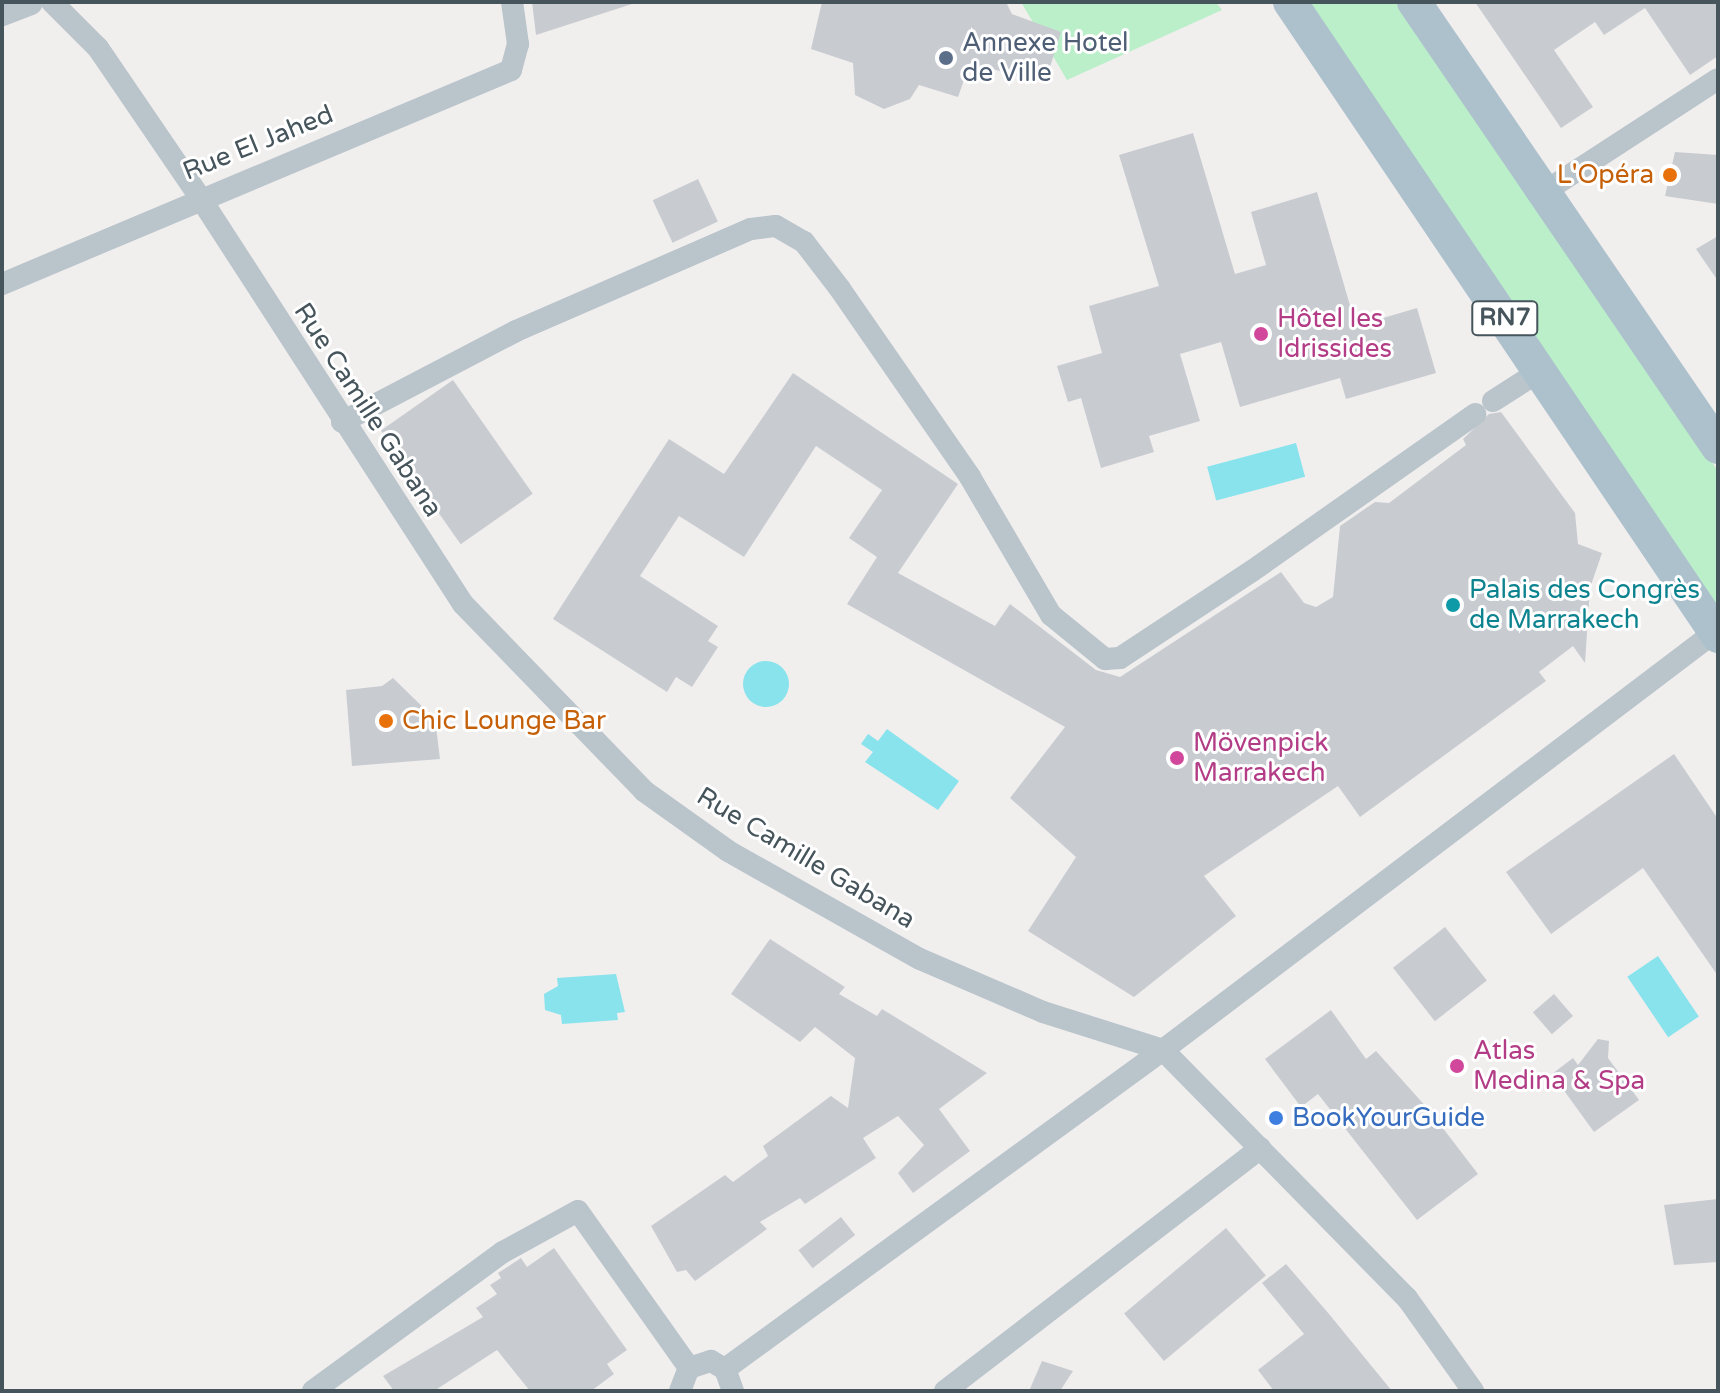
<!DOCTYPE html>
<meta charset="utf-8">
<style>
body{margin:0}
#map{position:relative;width:1720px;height:1393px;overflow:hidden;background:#f1eeee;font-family:"Varela Round",sans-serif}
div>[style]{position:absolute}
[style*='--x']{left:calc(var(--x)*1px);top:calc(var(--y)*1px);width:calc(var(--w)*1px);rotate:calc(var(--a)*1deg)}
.green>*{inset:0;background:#bbefc9}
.water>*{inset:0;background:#88e3ec;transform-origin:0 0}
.round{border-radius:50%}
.building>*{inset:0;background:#c8ccd1;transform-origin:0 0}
.minor>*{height:22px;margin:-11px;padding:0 11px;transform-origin:11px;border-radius:11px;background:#b9c4cb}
.tertiary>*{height:26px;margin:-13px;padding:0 13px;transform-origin:13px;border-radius:13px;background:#b9c4cb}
.primary>*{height:34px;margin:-17px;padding:0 17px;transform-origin:17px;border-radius:17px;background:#adc1cd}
.dots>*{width:22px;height:22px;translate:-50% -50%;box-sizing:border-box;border:4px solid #fff;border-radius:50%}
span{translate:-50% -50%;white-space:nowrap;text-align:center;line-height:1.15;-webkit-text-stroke:6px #fff;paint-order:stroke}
.shield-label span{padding:2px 6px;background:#fff;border:2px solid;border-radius:6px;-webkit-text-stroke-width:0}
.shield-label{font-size:24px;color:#46545c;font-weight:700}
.service-label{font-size:26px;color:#4e5e75}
.left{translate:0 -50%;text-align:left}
.street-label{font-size:26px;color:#46545c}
.food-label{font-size:26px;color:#c56008}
.right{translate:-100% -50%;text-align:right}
.hotel-label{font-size:26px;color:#b23c85}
.culture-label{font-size:26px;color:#0d838f}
.shop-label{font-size:26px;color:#366cbe}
.frame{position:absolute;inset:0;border:4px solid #46545c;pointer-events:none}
</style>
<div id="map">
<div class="green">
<i style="clip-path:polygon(1021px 2px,1216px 2px,1222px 10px,1067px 80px)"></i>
<i style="clip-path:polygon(1297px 2px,1401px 2px,1718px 471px,1718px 622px)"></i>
</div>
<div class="water">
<i style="left:1296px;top:443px;width:35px;height:92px;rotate:75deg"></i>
<i class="round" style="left:743px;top:661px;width:46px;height:46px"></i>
<i style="clip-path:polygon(887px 729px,959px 781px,938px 810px,865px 762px,873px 752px,861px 744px,868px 734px,878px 741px)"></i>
<i style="left:1658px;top:956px;width:73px;height:37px;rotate:56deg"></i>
<i style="clip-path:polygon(616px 974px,625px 1012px,617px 1013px,618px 1020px,562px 1024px,561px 1015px,545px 1010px,544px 994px,558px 986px,557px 978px)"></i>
</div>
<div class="building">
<i style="clip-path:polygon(532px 2px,632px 2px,632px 4px,536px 35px)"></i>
<i style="clip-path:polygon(822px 2px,1006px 2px,1012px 14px,1061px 32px,1045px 83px,970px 63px,958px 97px,919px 85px,910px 99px,884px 109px,855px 95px,853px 63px,811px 49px)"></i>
<i style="clip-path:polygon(1475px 2px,1718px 2px,1718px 56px,1690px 75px,1645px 8px,1604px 35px,1595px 22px,1554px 50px,1593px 107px,1561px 128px)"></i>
<i style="clip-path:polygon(1193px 133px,1235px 274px,1266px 265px,1251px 212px,1317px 192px,1356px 326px,1417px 308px,1436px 373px,1346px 399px,1340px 378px,1240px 407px,1221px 342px,1180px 354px,1200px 421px,1149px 436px,1154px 452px,1101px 468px,1081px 398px,1068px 402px,1057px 366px,1102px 353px,1089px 306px,1159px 286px,1119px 155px)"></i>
<i style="clip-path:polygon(1675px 152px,1718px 155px,1718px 204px,1665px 196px)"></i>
<i style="left:698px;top:179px;width:47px;height:50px;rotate:65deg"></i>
<i style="clip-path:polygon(1718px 236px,1718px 281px,1696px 249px)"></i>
<i style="clip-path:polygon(793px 373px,958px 484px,898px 573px,995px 626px,1010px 604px,1096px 670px,1120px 677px,1281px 572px,1304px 603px,1316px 607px,1333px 597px,1340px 526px,1375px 502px,1389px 503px,1466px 445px,1463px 439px,1489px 414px,1501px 412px,1575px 513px,1578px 544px,1602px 553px,1590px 588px,1585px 663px,1573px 646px,1539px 672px,1546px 681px,1360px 817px,1338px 786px,1204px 876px,1236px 916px,1134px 997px,1028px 931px,1076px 857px,1010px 798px,1065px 727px,847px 604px,877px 557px,849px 538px,882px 490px,816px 446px,744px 557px,679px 516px,640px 576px,718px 626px,708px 641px,718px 647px,692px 687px,676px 677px,667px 692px,553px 619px,669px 439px,724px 474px)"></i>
<i style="left:453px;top:380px;width:139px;height:88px;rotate:55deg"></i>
<i style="clip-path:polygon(393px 678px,435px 719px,440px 759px,352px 766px,346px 690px,382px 686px)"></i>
<i style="clip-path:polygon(1674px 754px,1718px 819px,1718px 976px,1643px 868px,1551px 934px,1506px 872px)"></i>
<i style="left:1445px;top:927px;width:68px;height:66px;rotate:52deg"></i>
<i style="clip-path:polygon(770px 939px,845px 987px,839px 994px,877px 1016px,882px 1009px,987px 1073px,939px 1109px,970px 1151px,913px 1193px,898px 1173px,924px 1145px,898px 1116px,863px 1138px,876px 1158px,805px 1204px,800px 1198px,760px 1222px,767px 1229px,695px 1281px,686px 1270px,677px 1272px,651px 1226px,725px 1175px,733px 1182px,768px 1156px,763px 1146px,831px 1096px,848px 1108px,855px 1058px,815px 1027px,800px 1042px,731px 994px)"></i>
<i style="left:1554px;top:994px;width:29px;height:28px;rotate:49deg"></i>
<i style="clip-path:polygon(1331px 1010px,1366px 1059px,1376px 1051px,1429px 1110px,1478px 1174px,1417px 1220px,1318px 1094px,1301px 1107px,1265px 1059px)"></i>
<i style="clip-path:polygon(1598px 1039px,1609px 1041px,1608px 1058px,1639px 1100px,1594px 1132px,1552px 1074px,1573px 1058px,1578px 1065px)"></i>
<i style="clip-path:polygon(1718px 1199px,1718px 1262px,1674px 1265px,1664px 1205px)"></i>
<i style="left:841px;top:1217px;width:23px;height:54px;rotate:52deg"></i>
<i style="left:1226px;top:1228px;width:62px;height:133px;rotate:50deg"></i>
<i style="clip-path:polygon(554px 1248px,627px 1350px,607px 1364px,614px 1374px,591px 1391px,530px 1391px,497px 1350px,434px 1391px,394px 1391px,383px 1376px,483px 1317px,476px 1308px,497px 1294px,490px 1285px,501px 1278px,498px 1273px,521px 1258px,527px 1267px)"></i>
<i style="clip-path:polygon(1286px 1264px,1329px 1314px,1392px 1391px,1274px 1391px,1258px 1370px,1304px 1334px,1262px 1283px)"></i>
<i style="clip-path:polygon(1042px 1361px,1073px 1371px,1060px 1391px,1029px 1391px)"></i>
</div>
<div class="minor">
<i style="--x:52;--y:2;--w:65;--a:45"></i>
<i style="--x:98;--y:48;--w:179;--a:55.7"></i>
<i style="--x:199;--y:196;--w:486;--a:57.1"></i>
<i style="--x:463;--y:604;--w:260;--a:45.9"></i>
<i style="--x:644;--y:791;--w:103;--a:35.5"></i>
<i style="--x:728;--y:851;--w:220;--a:29.4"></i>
<i style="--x:920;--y:959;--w:134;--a:23.3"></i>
<i style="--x:1043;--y:1012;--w:126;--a:17.6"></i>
<i style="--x:1163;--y:1050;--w:348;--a:45.5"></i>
<i style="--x:1407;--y:1298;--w:114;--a:54.6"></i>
<i style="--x:1544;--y:192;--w:207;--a:-33"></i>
<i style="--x:2;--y:284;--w:552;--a:-22.8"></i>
<i style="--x:511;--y:70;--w:27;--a:-75"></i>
<i style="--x:518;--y:44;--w:42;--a:-98.1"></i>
<i style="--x:1493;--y:401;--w:56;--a:-32.6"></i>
<i style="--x:342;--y:422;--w:196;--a:-27.6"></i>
<i style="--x:516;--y:331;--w:256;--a:-23.5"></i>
<i style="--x:751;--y:229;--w:25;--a:-7"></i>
<i style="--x:776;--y:226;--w:32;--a:30"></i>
<i style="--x:804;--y:242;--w:59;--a:52.5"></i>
<i style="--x:840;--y:289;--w:229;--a:55.3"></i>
<i style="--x:970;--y:477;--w:160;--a:59.6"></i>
<i style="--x:1051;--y:615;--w:70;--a:39.2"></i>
<i style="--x:1105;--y:659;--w:15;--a:-4"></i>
<i style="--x:1120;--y:658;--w:158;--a:-33.4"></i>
<i style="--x:1252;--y:571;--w:273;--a:-35.1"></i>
<i style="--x:725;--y:1369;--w:542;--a:-36.07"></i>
<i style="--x:1163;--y:1050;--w:692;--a:-37.13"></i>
<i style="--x:313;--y:1391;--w:235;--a:-36.2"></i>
<i style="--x:503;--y:1252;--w:85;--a:-28.7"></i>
<i style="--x:578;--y:1211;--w:192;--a:54.7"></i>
<i style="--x:680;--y:1391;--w:25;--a:-69"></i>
<i style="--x:689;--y:1368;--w:23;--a:-18"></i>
<i style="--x:711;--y:1361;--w:16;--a:30"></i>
<i style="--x:725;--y:1369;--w:23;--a:70"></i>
<i style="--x:945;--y:1391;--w:398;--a:-37.6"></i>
</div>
<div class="tertiary">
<i style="--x:2;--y:13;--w:30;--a:-21"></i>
</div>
<div class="primary">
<i style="--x:1290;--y:2;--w:765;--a:55.98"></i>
<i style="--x:1414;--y:2;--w:539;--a:55.66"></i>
</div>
<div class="dots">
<i style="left:946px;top:58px;background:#5c6f8a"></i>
<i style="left:1670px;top:175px;background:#e8710a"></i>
<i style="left:1261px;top:334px;background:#d1479c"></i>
<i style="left:1453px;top:605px;background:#0f9aa8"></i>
<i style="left:386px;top:721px;background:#e8710a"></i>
<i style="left:1177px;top:758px;background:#d1479c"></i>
<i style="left:1457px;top:1066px;background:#d1479c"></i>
<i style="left:1276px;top:1118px;background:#3f7fe0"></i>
</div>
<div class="shield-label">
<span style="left:1505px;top:318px">RN7</span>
</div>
<div class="service-label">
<span class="left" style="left:962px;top:58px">Annexe Hotel<br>de Ville</span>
</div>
<div class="street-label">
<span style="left:258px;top:143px;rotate:-22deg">Rue El Jahed</span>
<span style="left:368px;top:410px;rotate:57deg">Rue Camille Gabana</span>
<span style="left:806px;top:858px;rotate:31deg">Rue Camille Gabana</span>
</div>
<div class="food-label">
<span class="right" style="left:1654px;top:175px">L'Opéra</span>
<span class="left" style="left:402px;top:721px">Chic Lounge Bar</span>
</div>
<div class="hotel-label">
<span class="left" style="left:1277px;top:334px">Hôtel les<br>Idrissides</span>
<span class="left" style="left:1193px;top:758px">Mövenpick<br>Marrakech</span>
<span class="left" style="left:1473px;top:1066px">Atlas<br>Medina &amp; Spa</span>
</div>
<div class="culture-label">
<span class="left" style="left:1469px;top:605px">Palais des Congrès<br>de Marrakech</span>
</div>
<div class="shop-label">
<span class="left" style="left:1292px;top:1118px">BookYourGuide</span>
</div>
<div class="frame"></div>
</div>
